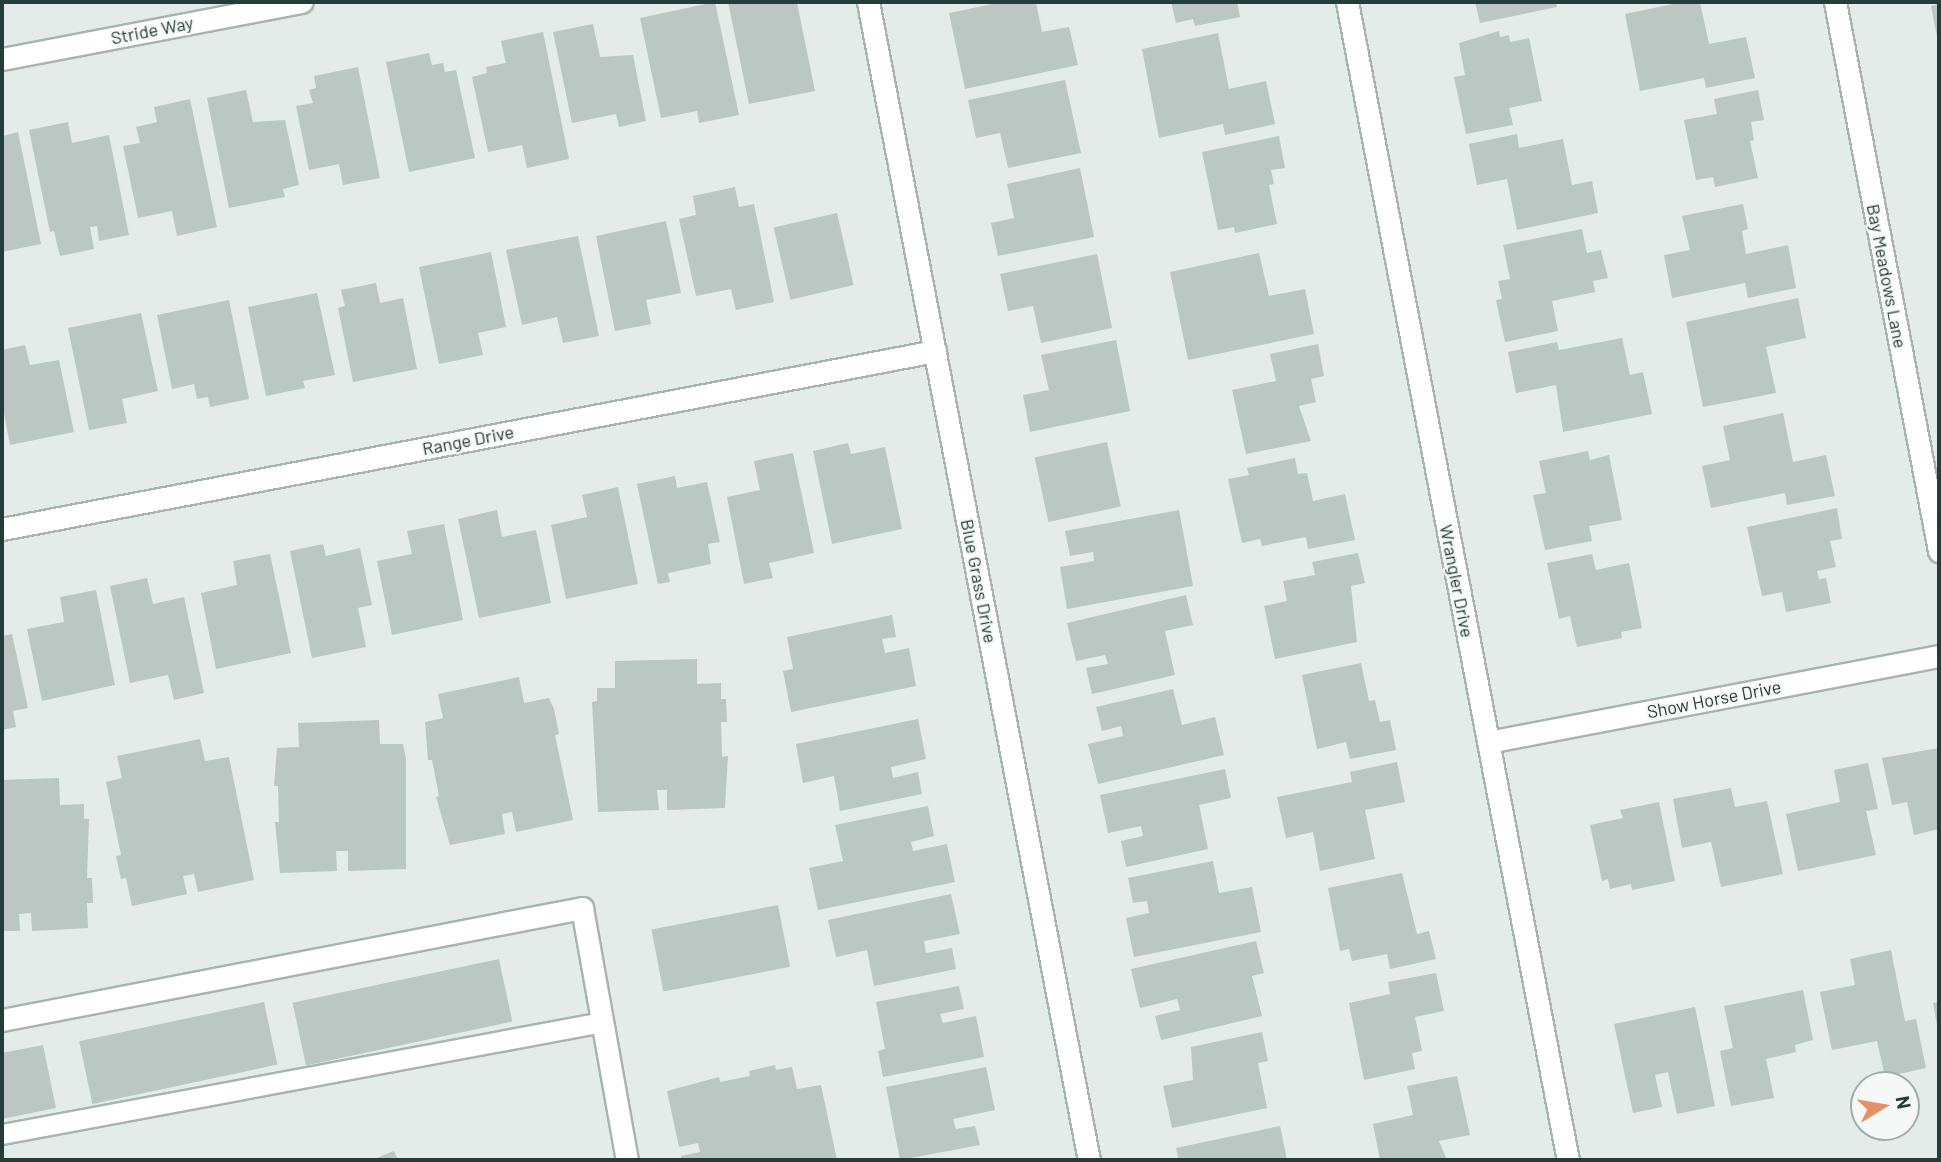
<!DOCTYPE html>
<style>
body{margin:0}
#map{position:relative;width:1941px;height:1162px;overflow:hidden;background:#e4ece9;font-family:Barlow,sans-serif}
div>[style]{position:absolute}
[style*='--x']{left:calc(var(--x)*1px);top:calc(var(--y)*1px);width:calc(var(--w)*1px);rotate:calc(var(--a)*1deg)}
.building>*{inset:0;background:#bac7c2;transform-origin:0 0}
.roads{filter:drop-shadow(2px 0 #a7b4b0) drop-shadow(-2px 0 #a7b4b0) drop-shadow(0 2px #a7b4b0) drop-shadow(0 -2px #a7b4b0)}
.lane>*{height:19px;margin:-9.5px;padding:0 9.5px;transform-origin:9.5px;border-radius:9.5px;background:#fff}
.street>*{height:21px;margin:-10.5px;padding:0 10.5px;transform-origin:10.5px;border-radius:10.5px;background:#fff}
span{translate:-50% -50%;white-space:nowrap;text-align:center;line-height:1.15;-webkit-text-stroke:5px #f4f9f7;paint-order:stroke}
.street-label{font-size:18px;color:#253c38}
.frame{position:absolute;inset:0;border:4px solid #253c38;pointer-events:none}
.north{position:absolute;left:1850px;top:1071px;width:70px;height:70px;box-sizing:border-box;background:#f4f9f7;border:2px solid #a1adab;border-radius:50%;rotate:79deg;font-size:19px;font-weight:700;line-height:28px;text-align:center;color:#253c38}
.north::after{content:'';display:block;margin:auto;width:24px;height:32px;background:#e59069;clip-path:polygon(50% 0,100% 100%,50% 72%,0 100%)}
</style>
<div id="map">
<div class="building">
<i style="clip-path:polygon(715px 2px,739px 115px,699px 123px,697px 111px,661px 118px,640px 18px)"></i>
<i style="clip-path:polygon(728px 2px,797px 3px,815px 91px,749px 104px)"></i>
<i style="clip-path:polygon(1002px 2px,1036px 2px,1042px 32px,1069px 27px,1078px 65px,965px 89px,949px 13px)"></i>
<i style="clip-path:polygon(1171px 2px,1237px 2px,1240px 17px,1195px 26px,1193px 19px,1176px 23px)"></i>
<i style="clip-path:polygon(1475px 2px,1556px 2px,1557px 7px,1480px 23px)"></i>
<i style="clip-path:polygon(1683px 2px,1700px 2px,1709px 44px,1746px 37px,1755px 78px,1706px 88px,1704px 78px,1640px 91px,1625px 14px)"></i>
<i style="clip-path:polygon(1939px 4px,1939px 42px,1938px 42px,1931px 6px)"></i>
<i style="clip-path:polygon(593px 24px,600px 57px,633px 55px,646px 121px,619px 127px,616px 114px,572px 123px,553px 32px)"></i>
<i style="clip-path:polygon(1499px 31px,1500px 37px,1509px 35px,1510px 42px,1529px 38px,1542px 101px,1509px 108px,1513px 125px,1466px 134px,1454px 77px,1465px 75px,1459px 43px)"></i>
<i style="clip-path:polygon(543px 32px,569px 159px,527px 168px,522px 145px,488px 152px,472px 77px,487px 73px,486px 67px,506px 63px,501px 41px)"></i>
<i style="clip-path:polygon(1218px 33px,1229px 89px,1266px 81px,1275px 124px,1225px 135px,1223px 124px,1159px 138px,1142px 49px)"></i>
<i style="clip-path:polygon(429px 53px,432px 65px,443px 63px,445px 72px,456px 70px,475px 158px,409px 172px,386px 62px)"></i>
<i style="clip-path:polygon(358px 67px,380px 178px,343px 185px,339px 164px,309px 170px,296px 106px,313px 103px,309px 90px,316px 88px,314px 76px)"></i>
<i style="clip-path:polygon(1065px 80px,1081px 153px,1008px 168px,1000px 133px,976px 138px,968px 100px)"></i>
<i style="clip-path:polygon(246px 90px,253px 122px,285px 120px,299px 185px,283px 189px,285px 197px,229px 208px,207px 98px)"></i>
<i style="clip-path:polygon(1758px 90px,1764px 120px,1751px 122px,1754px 140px,1750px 141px,1758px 178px,1715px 187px,1713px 177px,1696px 180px,1684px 120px,1717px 114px,1714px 99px)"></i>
<i style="clip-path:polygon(190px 99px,217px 227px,177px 236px,172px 211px,138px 218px,123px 146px,140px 143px,136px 127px,157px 122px,154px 107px)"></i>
<i style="clip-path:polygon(68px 122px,72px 143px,109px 135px,129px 235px,99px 241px,97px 226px,90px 227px,94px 249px,60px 256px,54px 231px,50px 232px,29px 130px)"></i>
<i style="clip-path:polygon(18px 132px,41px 244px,2px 252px,2px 136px)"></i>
<i style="clip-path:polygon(1517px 134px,1519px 148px,1563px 139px,1572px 185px,1592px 181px,1598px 213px,1517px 230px,1507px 179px,1477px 185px,1469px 144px)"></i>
<i style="clip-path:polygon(1279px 136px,1285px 168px,1271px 170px,1274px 184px,1269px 185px,1277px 224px,1235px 233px,1234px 227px,1218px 230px,1202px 152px)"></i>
<i style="clip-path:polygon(1080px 168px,1094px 237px,998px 256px,991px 223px,1014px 218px,1007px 184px)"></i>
<i style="clip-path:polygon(735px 187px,739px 207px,754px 204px,774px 302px,736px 310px,731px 289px,696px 296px,679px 219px,696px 215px,693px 196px)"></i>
<i style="clip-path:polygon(1743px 204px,1748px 229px,1742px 231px,1746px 254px,1788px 245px,1796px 288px,1748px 298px,1745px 283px,1672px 298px,1664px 255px,1690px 250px,1682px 216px)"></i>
<i style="left:837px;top:213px;width:74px;height:65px;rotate:77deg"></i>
<i style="clip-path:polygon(666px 221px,681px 293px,646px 300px,651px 324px,615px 331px,596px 236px)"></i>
<i style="clip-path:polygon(1582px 229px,1587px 253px,1601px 250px,1608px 278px,1593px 281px,1595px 292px,1552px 301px,1558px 331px,1505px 342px,1496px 300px,1502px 299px,1498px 281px,1510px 279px,1503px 245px)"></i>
<i style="clip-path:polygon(578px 236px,599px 336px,563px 343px,557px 317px,522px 325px,506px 250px)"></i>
<i style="clip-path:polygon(491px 252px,506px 327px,478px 333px,483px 355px,439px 364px,419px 267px)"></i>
<i style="clip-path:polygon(1259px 253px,1269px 296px,1305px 289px,1314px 334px,1188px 360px,1170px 272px)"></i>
<i style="clip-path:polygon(1097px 254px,1112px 328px,1041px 343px,1033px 306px,1008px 311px,1000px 274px)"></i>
<i style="clip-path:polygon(376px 283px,380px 303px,403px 298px,417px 369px,353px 382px,338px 308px,345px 306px,341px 290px)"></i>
<i style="clip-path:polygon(317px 293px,335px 375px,303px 381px,305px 388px,266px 396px,248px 307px)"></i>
<i style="clip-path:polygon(1798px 298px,1806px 338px,1766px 347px,1776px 393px,1703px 407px,1686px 322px)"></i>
<i style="clip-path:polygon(229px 300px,249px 399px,210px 407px,208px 397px,197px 399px,194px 384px,172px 389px,157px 315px)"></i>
<i style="clip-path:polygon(141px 313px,158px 391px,122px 399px,127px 423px,89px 430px,68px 328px)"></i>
<i style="clip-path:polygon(1622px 338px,1630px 375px,1643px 372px,1652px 414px,1563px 432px,1556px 385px,1516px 393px,1508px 352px,1557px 342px,1559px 350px)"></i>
<i style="clip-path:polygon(1116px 340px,1130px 411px,1030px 432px,1023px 395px,1049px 390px,1041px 355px)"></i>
<i style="clip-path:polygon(1318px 344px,1324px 376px,1311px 379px,1316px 402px,1299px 406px,1311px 441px,1246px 454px,1232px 390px,1276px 381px,1270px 354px)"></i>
<i style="clip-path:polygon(25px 345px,30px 365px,59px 360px,74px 432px,10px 445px,2px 403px,2px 350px)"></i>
<i style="clip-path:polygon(1783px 413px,1793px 462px,1826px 455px,1835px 496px,1787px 505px,1785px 493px,1711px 508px,1702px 466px,1730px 460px,1723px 426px)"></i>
<i style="left:1107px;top:442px;width:66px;height:74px;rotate:78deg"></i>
<i style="clip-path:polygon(848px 443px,851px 454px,885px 447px,902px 529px,832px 544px,813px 451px)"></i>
<i style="clip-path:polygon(1588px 451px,1590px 460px,1609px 455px,1622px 520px,1589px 526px,1592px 541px,1545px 550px,1533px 495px,1546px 493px,1539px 461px)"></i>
<i style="clip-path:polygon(793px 453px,814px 553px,769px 563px,773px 578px,744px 584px,727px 497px,760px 490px,754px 461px)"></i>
<i style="clip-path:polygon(1295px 458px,1298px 474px,1307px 473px,1313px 501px,1345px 494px,1355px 540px,1308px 549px,1306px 537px,1262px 546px,1260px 539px,1242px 543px,1228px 479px,1249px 475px,1247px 468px)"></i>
<i style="clip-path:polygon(675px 476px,677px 488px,707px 482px,720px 542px,708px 544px,711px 564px,668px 573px,670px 582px,658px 584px,637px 484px)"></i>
<i style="clip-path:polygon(618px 487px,638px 584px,566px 599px,551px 525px,587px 517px,582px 495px)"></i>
<i style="clip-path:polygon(1837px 508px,1842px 539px,1830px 541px,1836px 567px,1817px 571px,1819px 579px,1826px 578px,1831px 603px,1786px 612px,1782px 592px,1762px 596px,1747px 527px)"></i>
<i style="clip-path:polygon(497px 510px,502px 537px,536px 530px,551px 603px,479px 618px,458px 519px)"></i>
<i style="clip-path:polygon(1179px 510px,1193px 586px,1067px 609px,1060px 567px,1094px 561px,1093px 552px,1070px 556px,1065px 531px)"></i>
<i style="clip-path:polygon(444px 524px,463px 620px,392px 635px,377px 561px,412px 554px,407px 531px)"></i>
<i style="clip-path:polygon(323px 544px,326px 556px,360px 548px,372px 605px,358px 608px,366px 647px,312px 658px,290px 551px)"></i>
<i style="clip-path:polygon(1358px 553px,1365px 583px,1351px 586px,1357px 642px,1275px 659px,1264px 606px,1287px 601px,1283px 581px,1315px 575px,1312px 562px)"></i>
<i style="clip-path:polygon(270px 554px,291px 653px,216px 669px,201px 593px,237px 585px,233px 561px)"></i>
<i style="clip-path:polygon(1592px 554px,1596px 570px,1629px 563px,1642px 628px,1621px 632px,1622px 638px,1577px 647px,1570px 616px,1559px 619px,1547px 563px)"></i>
<i style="clip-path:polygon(147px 578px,153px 604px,184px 597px,204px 693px,174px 700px,168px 675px,130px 683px,110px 586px)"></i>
<i style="clip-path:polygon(96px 590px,115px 685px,42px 701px,27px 629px,64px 622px,60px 597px)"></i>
<i style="clip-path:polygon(1186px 595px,1193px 625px,1165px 631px,1175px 675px,1092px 694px,1086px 668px,1108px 664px,1105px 655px,1076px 661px,1067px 623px)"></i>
<i style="clip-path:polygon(892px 615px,896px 637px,882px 639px,885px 653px,909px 648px,916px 686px,791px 712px,783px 671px,793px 669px,787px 637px)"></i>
<i style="clip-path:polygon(12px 634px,28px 708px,13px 711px,16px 727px,2px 730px,2px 636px)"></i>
<i style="clip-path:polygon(697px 659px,697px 684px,721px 683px,721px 699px,726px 699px,727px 722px,721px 722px,722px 757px,728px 756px,725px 808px,667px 810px,667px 790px,657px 790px,659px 810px,598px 812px,592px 702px,597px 701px,597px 688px,615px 688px,615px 661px)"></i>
<i style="clip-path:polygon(1361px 663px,1369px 701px,1375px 700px,1380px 722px,1390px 720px,1396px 750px,1350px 759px,1346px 742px,1317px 749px,1302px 675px)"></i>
<i style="clip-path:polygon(519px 677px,524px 703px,549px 698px,554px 709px,559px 734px,555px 735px,573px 820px,516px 832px,512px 812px,502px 814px,505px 834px,450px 845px,436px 797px,439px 796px,432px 760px,428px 760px,425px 722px,443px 718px,438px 694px)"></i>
<i style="clip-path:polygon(1173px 689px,1182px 725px,1215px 717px,1224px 755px,1098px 784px,1088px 744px,1123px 736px,1121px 726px,1102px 731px,1096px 707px)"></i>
<i style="clip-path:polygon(918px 719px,926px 759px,891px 767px,893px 778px,918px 772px,922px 794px,840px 811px,834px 776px,803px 783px,796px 744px)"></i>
<i style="clip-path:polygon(379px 720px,380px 744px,403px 744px,406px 759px,406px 869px,348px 871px,348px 851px,336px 851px,337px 871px,280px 873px,275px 822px,279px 822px,278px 786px,274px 786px,277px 748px,299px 747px,298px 723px)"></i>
<i style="clip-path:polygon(200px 739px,205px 761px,229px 757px,254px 880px,198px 892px,194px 874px,183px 876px,187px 894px,132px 906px,126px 878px,121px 879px,116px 856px,121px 855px,106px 782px,122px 778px,117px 756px)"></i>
<i style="clip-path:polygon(1939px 748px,1939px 829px,1914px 835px,1907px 802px,1892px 805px,1882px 758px)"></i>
<i style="clip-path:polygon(1397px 762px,1405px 802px,1365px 810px,1375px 859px,1320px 871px,1313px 832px,1286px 838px,1277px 797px,1352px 782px,1350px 772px)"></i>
<i style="clip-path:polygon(1868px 763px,1878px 809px,1866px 811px,1876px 855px,1798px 871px,1786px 814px,1840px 802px,1834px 770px)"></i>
<i style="clip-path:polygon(1225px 769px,1231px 798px,1199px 805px,1208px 849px,1126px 867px,1121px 841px,1143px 836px,1141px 826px,1108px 833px,1100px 795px)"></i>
<i style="clip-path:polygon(59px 778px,60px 805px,84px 804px,84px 819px,89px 819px,87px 878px,92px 878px,93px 903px,87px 903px,88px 928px,32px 931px,31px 913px,19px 914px,20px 931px,2px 931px,2px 780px)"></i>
<i style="clip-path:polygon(1731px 788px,1735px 807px,1767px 801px,1783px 874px,1721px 887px,1711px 842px,1682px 848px,1673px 799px)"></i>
<i style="clip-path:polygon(1659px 802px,1675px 881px,1632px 890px,1631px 884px,1610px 889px,1608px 879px,1602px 881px,1590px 825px,1623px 818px,1620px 810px)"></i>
<i style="clip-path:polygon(928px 806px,934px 836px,911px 842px,913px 851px,947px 844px,955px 882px,818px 910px,809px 868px,843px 861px,835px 825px)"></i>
<i style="clip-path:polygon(1213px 861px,1219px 893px,1252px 887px,1261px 932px,1134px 957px,1126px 918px,1149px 913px,1147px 901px,1133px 903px,1128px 878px)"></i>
<i style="clip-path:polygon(1402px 873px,1417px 934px,1429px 931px,1436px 959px,1390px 969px,1387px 954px,1352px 961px,1349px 949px,1340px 951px,1328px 888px)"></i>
<i style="clip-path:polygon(951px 894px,960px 934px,924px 941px,926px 953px,952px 948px,956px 969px,874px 986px,867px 950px,836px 957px,828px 920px)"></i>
<i style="left:778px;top:905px;width:63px;height:129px;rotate:79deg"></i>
<i style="clip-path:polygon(1256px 941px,1264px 973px,1252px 976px,1262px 1016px,1161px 1040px,1155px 1016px,1180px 1010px,1177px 999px,1140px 1008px,1131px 969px)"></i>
<i style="clip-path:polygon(1891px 950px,1905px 1021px,1916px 1019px,1926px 1068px,1885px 1077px,1877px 1041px,1832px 1050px,1820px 992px,1855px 985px,1850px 959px)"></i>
<i style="left:499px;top:959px;width:64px;height:211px;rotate:78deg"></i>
<i style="clip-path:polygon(1436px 973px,1444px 1011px,1415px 1017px,1422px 1051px,1412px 1053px,1415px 1069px,1364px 1080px,1349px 1003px,1390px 994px,1388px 982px)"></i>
<i style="clip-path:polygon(959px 986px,964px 1009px,940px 1014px,943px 1023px,976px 1016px,984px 1057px,883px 1077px,878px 1051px,885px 1049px,876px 1002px)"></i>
<i style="clip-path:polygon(1803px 990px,1813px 1040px,1795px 1045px,1796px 1052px,1766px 1059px,1774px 1098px,1731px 1106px,1720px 1051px,1733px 1048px,1724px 1006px)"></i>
<i style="left:264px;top:1002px;width:64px;height:189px;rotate:78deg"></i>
<i style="clip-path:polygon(1939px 1002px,1939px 1030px,1938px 1030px,1933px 1003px)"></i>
<i style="clip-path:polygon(1695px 1007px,1715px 1106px,1677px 1114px,1668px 1072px,1655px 1075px,1662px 1107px,1633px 1113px,1614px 1024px)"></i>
<i style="clip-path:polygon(1262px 1032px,1268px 1061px,1258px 1063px,1267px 1108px,1172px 1128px,1163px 1086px,1193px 1080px,1191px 1047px)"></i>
<i style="clip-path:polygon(43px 1045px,56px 1108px,2px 1119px,2px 1053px)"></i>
<i style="clip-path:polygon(775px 1065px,776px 1070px,792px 1067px,797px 1089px,821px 1085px,837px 1160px,681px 1160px,681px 1156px,700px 1152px,698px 1143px,679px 1147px,667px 1091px,719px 1077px,720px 1082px,750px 1076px,749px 1071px)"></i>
<i style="clip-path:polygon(986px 1067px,995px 1110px,953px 1119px,956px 1129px,975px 1126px,980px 1145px,900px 1160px,886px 1087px)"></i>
<i style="clip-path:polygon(1457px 1076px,1470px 1135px,1439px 1141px,1447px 1160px,1380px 1160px,1373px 1124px,1413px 1115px,1407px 1086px)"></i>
<i style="clip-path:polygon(1280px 1126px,1287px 1160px,1179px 1160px,1176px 1148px)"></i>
<i style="clip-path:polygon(394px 1151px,398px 1160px,372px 1160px)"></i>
</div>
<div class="roads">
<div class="lane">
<i style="--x:2;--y:1134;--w:610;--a:-10.57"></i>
</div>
<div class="street">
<i style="--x:868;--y:2;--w:1179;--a:79.2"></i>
<i style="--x:1347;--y:2;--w:1179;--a:79.2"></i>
<i style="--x:1835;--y:2;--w:559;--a:79.27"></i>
<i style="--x:2;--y:59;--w:305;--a:-10.8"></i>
<i style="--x:2;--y:529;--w:950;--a:-10.8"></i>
<i style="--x:1488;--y:742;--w:459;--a:-10.8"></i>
<i style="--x:2;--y:1020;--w:591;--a:-10.93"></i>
<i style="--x:582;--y:908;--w:256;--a:79.9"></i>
</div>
</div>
<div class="street-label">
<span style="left:152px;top:30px;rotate:-11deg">Stride Way</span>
<span style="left:1887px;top:276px;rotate:79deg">Bay Meadows Lane</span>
<span style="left:468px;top:440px;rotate:-11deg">Range Drive</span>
<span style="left:979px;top:581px;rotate:79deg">Blue Grass Drive</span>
<span style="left:1457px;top:581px;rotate:79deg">Wrangler Drive</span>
<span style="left:1714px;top:699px;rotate:-11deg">Show Horse Drive</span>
</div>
<div class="frame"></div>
<div class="north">N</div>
</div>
